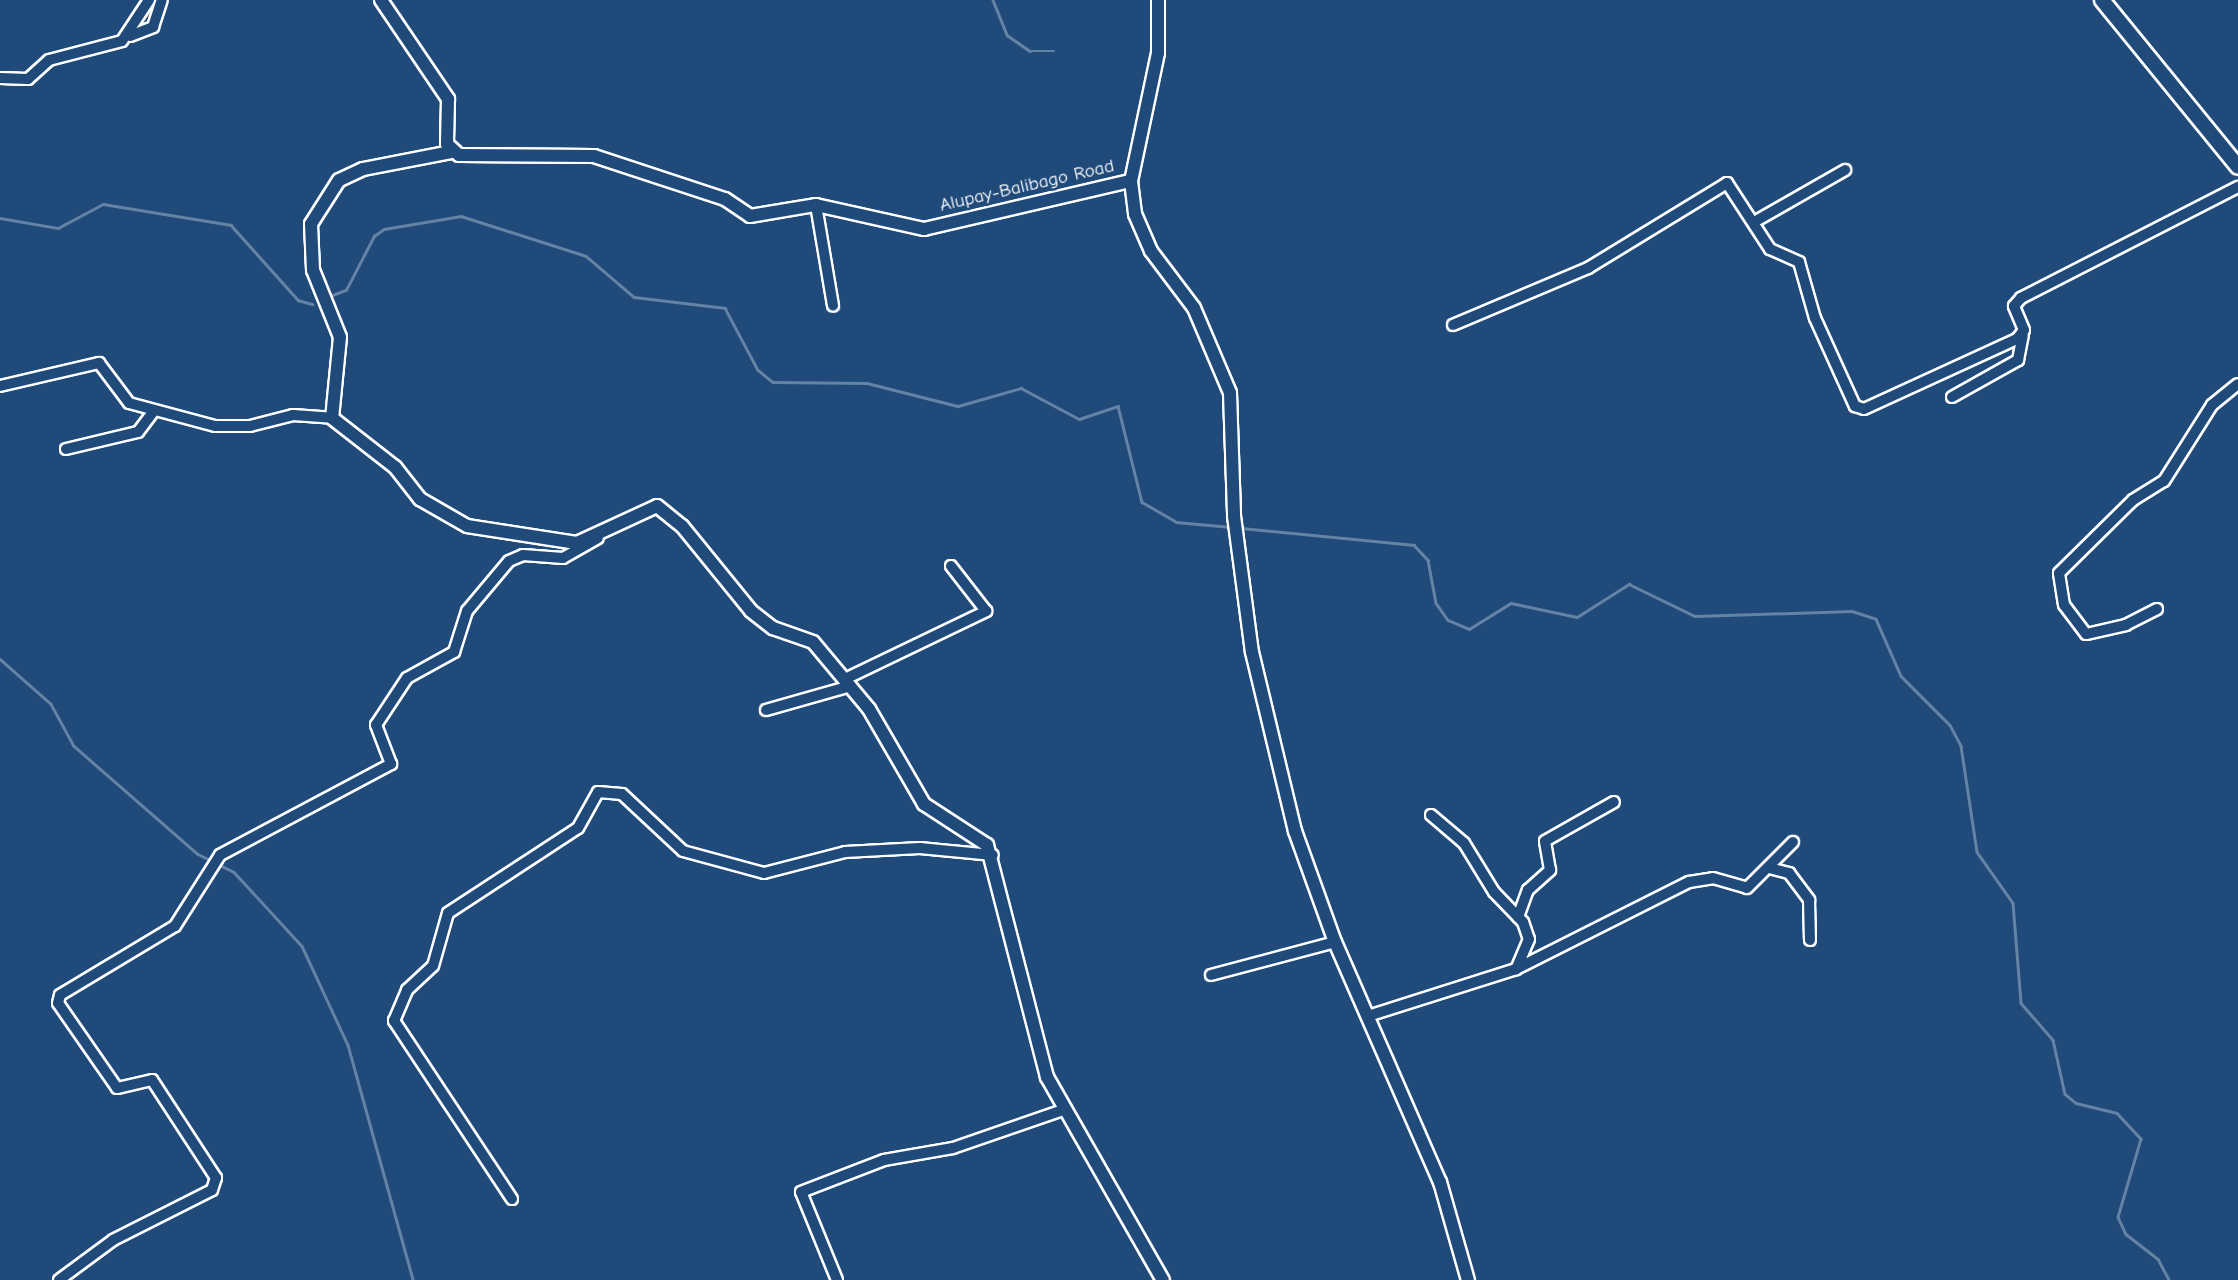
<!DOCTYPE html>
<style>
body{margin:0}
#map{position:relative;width:2238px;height:1280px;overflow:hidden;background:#1f4a7a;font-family:"Comic Neue",sans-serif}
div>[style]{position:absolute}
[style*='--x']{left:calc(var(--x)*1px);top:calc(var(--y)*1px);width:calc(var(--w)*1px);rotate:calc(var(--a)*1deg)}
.stream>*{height:2.5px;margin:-1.25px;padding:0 1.25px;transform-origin:1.25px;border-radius:1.25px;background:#6583a4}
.roads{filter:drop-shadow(2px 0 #fff) drop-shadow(-2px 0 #fff) drop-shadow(0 2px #fff) drop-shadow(0 -2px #fff)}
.street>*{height:10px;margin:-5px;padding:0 5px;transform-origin:5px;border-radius:5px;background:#1f4a7a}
.secondary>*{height:12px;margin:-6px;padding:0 6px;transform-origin:6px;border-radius:6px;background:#1f4a7a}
.primary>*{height:14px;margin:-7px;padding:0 7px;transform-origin:7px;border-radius:7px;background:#1f4a7a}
span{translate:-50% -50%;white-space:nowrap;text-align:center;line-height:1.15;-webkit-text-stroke:5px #1f4a7a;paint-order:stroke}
.street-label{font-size:19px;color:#fff}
</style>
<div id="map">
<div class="stream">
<i style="--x:993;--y:0;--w:38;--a:68"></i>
<i style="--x:1007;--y:35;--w:28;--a:35"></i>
<i style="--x:1030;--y:51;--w:24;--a:0"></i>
<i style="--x:0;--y:218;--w:59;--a:9.8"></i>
<i style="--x:58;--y:228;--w:51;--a:-28.1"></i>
<i style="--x:103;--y:204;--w:130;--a:9.3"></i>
<i style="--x:231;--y:225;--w:101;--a:48.2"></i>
<i style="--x:298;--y:300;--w:15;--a:16"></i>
<i style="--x:330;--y:296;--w:17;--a:-21"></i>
<i style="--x:346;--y:290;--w:61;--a:-62.6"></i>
<i style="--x:374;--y:236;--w:12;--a:-35"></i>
<i style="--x:384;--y:229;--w:78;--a:-9.6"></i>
<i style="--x:461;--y:216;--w:131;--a:17.7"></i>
<i style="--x:586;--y:256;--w:63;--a:40.5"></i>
<i style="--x:634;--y:297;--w:92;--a:6.9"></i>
<i style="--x:725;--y:308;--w:70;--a:62"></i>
<i style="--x:758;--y:370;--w:19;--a:39"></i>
<i style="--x:773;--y:382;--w:94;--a:0.6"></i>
<i style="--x:867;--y:383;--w:94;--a:14.2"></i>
<i style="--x:958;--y:406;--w:66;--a:-15.9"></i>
<i style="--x:1021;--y:388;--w:66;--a:28.1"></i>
<i style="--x:1079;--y:419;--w:41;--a:-18.4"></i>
<i style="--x:1118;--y:406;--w:99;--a:76"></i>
<i style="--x:1142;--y:502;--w:39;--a:30"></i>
<i style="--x:1176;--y:522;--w:55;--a:5.2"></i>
<i style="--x:1241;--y:528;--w:174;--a:5.6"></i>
<i style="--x:1414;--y:545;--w:21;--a:47"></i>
<i style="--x:1428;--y:560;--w:44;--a:79.5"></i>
<i style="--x:1436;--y:603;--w:21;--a:55"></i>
<i style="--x:1448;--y:620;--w:23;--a:23"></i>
<i style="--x:1469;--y:629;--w:49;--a:-31.8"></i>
<i style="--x:1511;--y:603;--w:67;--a:12"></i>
<i style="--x:1577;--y:617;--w:62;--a:-32.4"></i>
<i style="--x:1629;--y:584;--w:73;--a:25.9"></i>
<i style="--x:1695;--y:616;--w:157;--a:-1.8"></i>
<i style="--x:1852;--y:611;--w:25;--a:18"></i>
<i style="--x:1876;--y:619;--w:62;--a:66.3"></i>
<i style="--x:1901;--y:676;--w:69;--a:45"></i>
<i style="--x:1950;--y:725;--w:24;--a:62"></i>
<i style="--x:1961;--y:746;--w:107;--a:81.4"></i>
<i style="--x:1977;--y:852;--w:62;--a:54.8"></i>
<i style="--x:2013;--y:903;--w:100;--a:85.4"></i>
<i style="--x:2021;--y:1003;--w:49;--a:49.1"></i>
<i style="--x:2053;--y:1040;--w:55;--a:77.5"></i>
<i style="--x:2065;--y:1094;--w:14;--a:39"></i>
<i style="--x:2076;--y:1103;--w:42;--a:13.7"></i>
<i style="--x:2117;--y:1113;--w:35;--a:47"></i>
<i style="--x:2141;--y:1139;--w:81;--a:106.4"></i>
<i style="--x:2118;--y:1217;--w:19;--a:65"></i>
<i style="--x:2126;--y:1234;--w:41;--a:38"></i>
<i style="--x:2158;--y:1259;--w:24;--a:62"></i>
<i style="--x:0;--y:659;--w:68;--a:41.4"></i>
<i style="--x:51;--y:704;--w:48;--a:61.3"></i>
<i style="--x:74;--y:746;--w:164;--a:41.1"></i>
<i style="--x:198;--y:854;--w:40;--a:26.6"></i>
<i style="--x:234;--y:872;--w:100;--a:47.4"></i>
<i style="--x:302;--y:946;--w:109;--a:65.1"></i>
<i style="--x:348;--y:1045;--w:244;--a:74.5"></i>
</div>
<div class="roads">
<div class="street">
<i style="--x:130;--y:36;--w:25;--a:-21"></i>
<i style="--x:153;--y:27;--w:28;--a:-72"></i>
<i style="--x:0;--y:78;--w:28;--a:2"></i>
<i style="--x:28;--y:79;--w:28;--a:-42"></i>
<i style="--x:49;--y:60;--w:75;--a:-14.6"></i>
<i style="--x:122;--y:41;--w:49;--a:-56.6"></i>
<i style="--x:816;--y:205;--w:102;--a:80.4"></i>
<i style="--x:1754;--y:222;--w:105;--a:-29.7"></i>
<i style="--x:1453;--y:325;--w:147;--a:-22.9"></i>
<i style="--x:1588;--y:268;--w:163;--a:-31.4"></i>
<i style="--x:1727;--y:183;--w:79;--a:56.9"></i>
<i style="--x:1770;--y:249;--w:32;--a:24"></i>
<i style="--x:1799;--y:262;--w:58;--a:74.1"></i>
<i style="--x:1815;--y:318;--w:97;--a:65.6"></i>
<i style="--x:1855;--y:406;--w:9;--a:18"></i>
<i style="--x:1864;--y:409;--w:168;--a:-24.6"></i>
<i style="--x:2017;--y:339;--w:11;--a:-52"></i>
<i style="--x:2024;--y:330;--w:26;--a:-113"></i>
<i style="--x:2014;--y:306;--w:11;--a:-49"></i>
<i style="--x:2021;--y:298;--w:244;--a:-27.1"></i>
<i style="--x:0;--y:386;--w:102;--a:-13.1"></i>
<i style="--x:99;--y:363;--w:50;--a:53.1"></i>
<i style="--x:129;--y:403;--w:89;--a:15"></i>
<i style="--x:215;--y:426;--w:35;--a:0"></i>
<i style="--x:250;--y:426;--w:44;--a:-14.3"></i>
<i style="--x:293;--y:415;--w:39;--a:4"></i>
<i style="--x:1952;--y:397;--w:76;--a:-29.3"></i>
<i style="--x:2018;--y:360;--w:25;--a:-79"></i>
<i style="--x:66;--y:449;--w:74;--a:-13.3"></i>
<i style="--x:138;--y:432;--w:26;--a:-53"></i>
<i style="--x:2157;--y:609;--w:35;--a:153"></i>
<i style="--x:2126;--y:625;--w:41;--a:167.3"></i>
<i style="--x:2086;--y:634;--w:36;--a:-127"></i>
<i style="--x:2064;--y:605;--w:32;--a:-99"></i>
<i style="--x:2059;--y:573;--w:104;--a:-44.6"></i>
<i style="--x:2133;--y:500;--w:36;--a:-32"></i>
<i style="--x:2164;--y:481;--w:90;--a:-57.7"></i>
<i style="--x:2212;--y:405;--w:33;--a:-39"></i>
<i style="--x:845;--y:679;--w:157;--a:-25.7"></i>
<i style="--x:986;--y:611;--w:57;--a:-127.9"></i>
<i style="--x:766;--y:710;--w:88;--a:-15.8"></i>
<i style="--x:1431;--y:815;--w:43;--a:40.3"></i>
<i style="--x:1464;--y:843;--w:57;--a:58.5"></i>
<i style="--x:1494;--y:892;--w:42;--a:46"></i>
<i style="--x:1523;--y:922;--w:18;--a:71"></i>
<i style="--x:1529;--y:939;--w:33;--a:113"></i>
<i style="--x:1769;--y:868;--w:21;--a:14"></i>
<i style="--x:1789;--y:873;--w:34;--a:53"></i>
<i style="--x:1809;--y:900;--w:40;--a:88.6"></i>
<i style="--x:1518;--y:917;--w:29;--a:-70"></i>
<i style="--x:1528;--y:890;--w:30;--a:-42"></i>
<i style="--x:1550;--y:870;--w:29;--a:-100"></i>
<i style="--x:1545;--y:841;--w:79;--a:-29.5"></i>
<i style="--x:1211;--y:975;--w:128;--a:-14.9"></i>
<i style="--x:1368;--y:1016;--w:155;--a:-17.6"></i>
<i style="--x:1516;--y:969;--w:194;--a:-26.7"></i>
<i style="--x:1689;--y:882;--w:24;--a:-9"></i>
<i style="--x:1713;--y:878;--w:35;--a:16"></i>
<i style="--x:1747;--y:888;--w:65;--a:-45"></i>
<i style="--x:512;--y:1199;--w:214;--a:-123.5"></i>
<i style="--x:394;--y:1021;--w:34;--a:-67"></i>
<i style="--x:407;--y:990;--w:35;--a:-43"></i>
<i style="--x:433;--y:966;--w:55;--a:-74.2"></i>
<i style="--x:448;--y:913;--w:155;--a:-33.2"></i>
<i style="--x:578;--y:828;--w:41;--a:-60.9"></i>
<i style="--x:598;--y:792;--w:24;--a:5"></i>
<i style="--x:622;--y:794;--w:83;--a:43.1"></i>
<i style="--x:683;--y:851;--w:84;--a:15.2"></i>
<i style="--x:764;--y:873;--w:84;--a:-14.5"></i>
<i style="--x:845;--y:852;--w:75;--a:-3.1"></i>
<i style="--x:920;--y:848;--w:73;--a:5.5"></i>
<i style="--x:59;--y:1280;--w:67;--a:-36.5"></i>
<i style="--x:113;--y:1240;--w:111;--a:-26.8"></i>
<i style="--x:212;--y:1190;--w:13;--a:-72"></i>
<i style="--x:216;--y:1178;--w:117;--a:-123.1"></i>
<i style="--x:152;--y:1080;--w:36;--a:167"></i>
<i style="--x:117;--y:1088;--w:103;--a:-124.8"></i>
<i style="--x:58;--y:1003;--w:8;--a:-76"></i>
<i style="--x:60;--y:995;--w:134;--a:-31"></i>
<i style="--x:175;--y:926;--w:84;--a:-57.6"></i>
<i style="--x:220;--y:855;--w:194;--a:-28"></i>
<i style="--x:391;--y:764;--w:42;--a:-111"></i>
<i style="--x:376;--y:725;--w:56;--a:-56.6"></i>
<i style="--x:407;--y:678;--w:54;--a:-29"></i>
<i style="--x:454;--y:652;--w:43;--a:-72.4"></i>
<i style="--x:467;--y:611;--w:65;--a:-50"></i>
<i style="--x:509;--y:561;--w:15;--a:-23"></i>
<i style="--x:523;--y:555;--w:40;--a:4.3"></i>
<i style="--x:563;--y:558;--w:40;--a:-29.7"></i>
<i style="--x:837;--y:1280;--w:95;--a:-112.2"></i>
<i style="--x:801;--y:1192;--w:89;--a:-21.1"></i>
<i style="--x:884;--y:1160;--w:70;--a:-9.9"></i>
<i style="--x:953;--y:1148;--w:116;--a:-19.1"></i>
</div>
<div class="secondary">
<i style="--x:381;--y:0;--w:120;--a:55.9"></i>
<i style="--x:448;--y:99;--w:45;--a:91.3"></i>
<i style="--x:447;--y:144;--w:16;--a:43"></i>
<i style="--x:459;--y:155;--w:135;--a:0.4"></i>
<i style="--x:594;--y:156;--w:138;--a:18.2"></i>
<i style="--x:725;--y:199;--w:30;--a:34"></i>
<i style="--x:750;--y:216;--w:67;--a:-9.5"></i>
<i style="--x:816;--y:205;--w:111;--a:12.5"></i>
<i style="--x:924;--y:229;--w:212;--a:-13.1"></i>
<i style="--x:1158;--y:0;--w:53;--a:90"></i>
<i style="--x:1158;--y:53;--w:131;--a:101.9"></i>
<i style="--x:1131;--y:181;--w:33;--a:83"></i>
<i style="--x:1135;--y:214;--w:40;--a:66.6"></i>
<i style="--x:1151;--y:251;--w:71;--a:53"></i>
<i style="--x:1194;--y:308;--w:92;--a:67"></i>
<i style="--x:1230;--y:393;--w:123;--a:88.1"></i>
<i style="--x:1234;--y:516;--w:137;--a:82.5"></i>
<i style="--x:1252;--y:652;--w:184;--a:76.5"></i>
<i style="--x:1295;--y:831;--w:118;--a:70.2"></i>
<i style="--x:1335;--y:942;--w:262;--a:66.4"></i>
<i style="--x:1440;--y:1182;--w:102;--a:74.1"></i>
<i style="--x:451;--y:152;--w:90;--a:169.1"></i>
<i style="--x:363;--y:169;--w:26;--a:155"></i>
<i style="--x:339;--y:180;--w:52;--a:122.5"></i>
<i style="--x:311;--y:224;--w:46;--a:87.5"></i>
<i style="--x:313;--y:270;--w:72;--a:68.1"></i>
<i style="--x:340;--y:337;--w:81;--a:95.6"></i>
<i style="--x:332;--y:418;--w:80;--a:37.9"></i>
<i style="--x:395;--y:467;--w:41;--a:52"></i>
<i style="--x:420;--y:499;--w:54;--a:29.9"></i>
<i style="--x:467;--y:526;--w:111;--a:8.8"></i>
<i style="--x:577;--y:543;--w:88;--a:-24.8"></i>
<i style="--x:657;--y:506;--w:32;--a:39"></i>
<i style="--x:682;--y:526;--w:109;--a:50.9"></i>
<i style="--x:751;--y:611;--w:28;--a:38"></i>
<i style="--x:773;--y:628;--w:42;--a:19.3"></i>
<i style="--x:813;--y:642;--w:87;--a:50.1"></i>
<i style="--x:869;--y:709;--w:110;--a:59.9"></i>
<i style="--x:924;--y:804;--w:75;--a:33.1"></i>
<i style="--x:987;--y:845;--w:240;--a:75.5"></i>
<i style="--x:1047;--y:1077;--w:234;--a:60.3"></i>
</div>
<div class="primary">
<i style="--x:2102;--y:0;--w:215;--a:50.8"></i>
</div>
</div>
<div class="street-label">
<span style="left:1027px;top:186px;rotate:-13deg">Alupay-Balibago Road</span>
</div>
</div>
